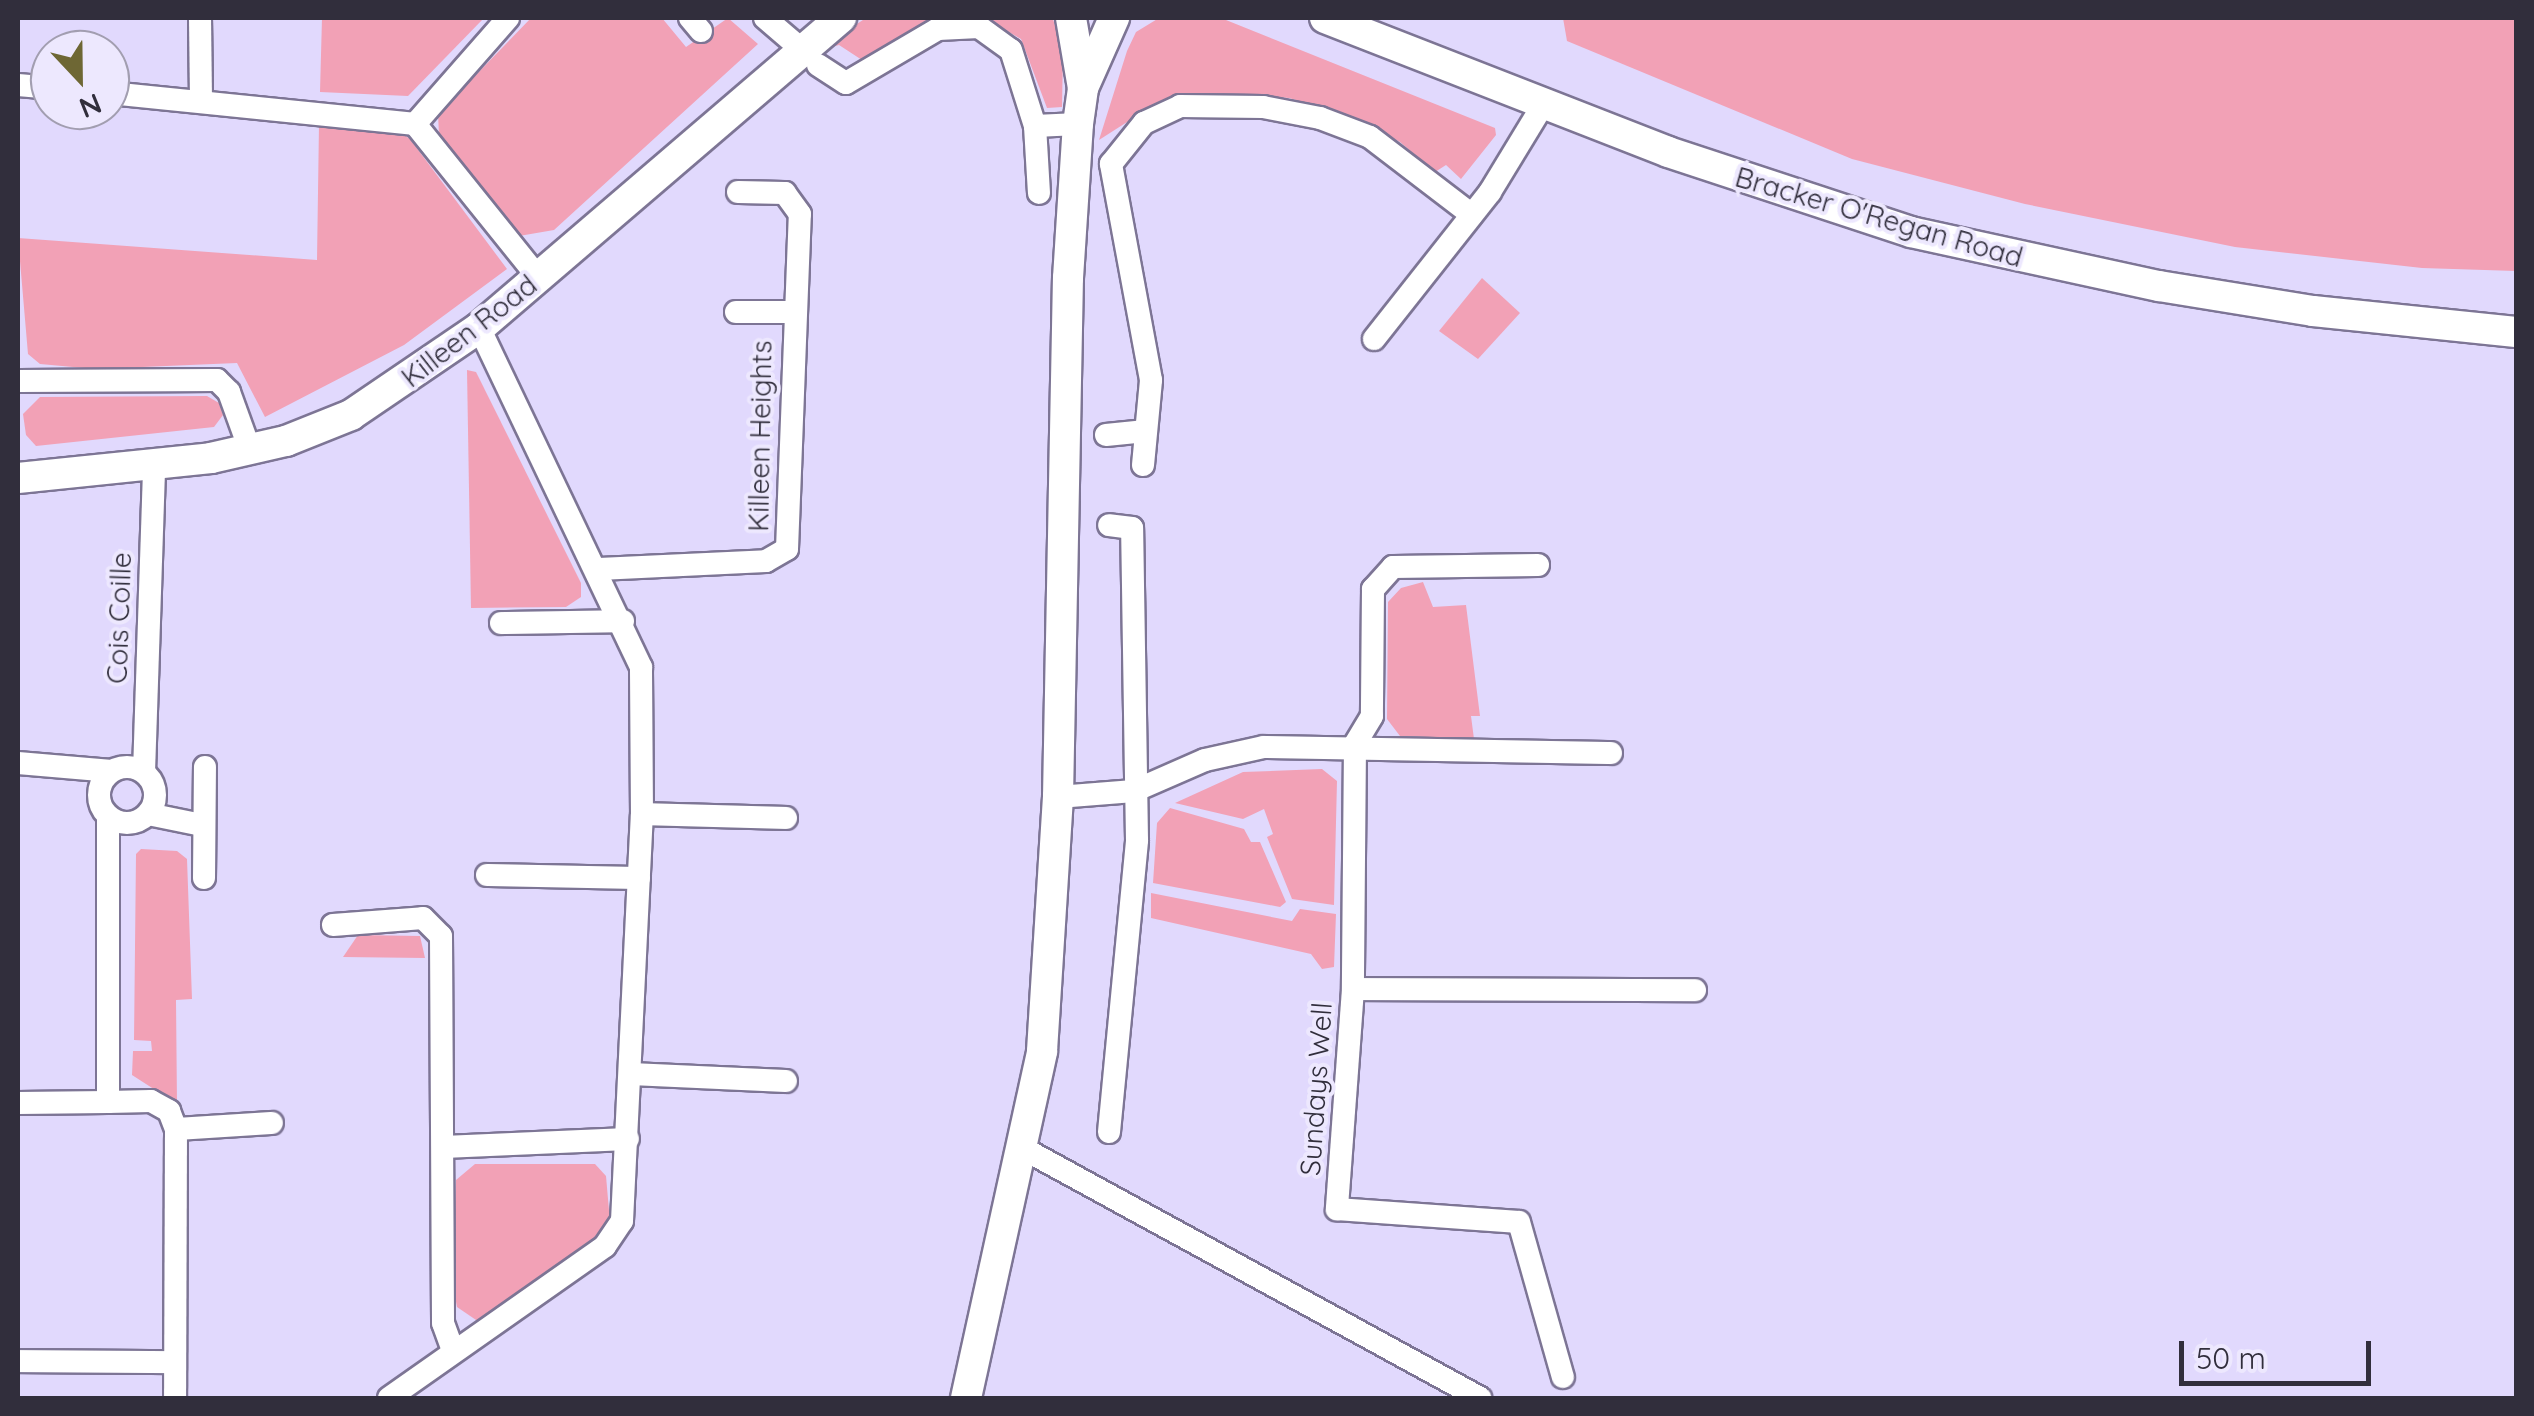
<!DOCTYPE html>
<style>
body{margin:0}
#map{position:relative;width:2534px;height:1416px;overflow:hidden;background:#e1d9fd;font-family:Quicksand,sans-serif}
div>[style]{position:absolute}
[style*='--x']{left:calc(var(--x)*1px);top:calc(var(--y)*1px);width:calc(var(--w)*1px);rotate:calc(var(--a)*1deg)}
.green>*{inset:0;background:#f2a1b6}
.roads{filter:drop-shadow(2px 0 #7d7595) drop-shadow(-2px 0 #7d7595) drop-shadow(0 2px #7d7595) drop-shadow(0 -2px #7d7595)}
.street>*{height:22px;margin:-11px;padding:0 11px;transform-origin:11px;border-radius:11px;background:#fff}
.street>.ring{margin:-11px;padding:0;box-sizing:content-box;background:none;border:22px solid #fff;border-radius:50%}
.secondary>*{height:30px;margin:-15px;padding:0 15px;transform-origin:15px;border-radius:15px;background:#fff}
span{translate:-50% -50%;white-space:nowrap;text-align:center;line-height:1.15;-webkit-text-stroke:8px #ede8fe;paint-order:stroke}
.street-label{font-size:28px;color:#312e3c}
.frame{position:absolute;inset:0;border:20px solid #312e3c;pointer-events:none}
.north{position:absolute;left:30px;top:30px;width:100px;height:100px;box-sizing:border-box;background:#ede8fe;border:2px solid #a29eb0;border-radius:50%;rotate:158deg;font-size:28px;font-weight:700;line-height:40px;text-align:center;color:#312e3c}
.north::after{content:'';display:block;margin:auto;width:35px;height:45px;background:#6e6734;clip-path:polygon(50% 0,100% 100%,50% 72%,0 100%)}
.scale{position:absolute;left:2179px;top:1341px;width:192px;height:45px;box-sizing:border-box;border:5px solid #312e3c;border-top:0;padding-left:12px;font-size:30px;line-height:35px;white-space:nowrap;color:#312e3c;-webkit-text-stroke:8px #ede8fe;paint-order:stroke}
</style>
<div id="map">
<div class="green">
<i style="clip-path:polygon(322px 18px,484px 18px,408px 96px,320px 92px)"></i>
<i style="clip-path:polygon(531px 18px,662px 18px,686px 47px,728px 18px,758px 44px,554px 230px,519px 236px,439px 135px,438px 114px)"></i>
<i style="clip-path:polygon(866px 18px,934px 18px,862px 60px,839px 45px,814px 52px)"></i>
<i style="clip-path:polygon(984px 18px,1053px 19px,1063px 53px,1062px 107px,1047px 108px,1021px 39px)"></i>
<i style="clip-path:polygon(1159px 18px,1221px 18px,1495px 128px,1496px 135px,1461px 179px,1446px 165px,1435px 172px,1400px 142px,1350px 116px,1289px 98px,1240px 94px,1185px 95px,1149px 108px,1099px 140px,1127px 51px,1136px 32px)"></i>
<i style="clip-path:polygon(1563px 18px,2516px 18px,2516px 271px,2422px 268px,2235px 247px,2025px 204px,1852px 159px,1567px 41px)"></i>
<i style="clip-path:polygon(319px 124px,396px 129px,410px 139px,507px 269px,404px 345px,265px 417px,237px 363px,95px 369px,40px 364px,28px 354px,18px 238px,317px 260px)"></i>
<i style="clip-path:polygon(1482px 278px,1520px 313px,1478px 359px,1439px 331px)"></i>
<i style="clip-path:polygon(467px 370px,476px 372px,581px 583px,581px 597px,566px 607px,471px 608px)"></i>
<i style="clip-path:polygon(207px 396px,219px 403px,223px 415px,214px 427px,36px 446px,26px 435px,23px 414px,40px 397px)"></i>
<i style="clip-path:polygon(1423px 582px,1433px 607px,1466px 605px,1480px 716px,1471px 716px,1474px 739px,1400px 736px,1387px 719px,1388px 602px,1401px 588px)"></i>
<i style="clip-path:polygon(1322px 769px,1337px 781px,1334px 905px,1292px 899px,1267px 837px,1273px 834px,1264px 809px,1243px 819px,1175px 803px,1243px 772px)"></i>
<i style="clip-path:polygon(1170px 808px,1244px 829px,1251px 842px,1260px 842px,1286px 902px,1280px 907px,1153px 883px,1157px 823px)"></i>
<i style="clip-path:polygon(141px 849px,177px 851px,187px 859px,192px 999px,176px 1000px,177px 1104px,132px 1075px,133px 1051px,152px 1051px,151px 1041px,134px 1040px,136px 854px)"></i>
<i style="clip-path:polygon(1151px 893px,1292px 921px,1300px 909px,1336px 914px,1334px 967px,1322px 969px,1311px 954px,1151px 918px)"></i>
<i style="clip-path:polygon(358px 935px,420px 936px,425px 958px,343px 957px)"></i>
<i style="clip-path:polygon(475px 1164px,595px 1164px,606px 1176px,610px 1222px,600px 1238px,479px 1322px,457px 1307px,452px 1281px,456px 1180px)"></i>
</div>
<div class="roads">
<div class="street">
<i style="--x:200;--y:18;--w:83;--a:89.3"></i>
<i style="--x:690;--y:18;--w:17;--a:50"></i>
<i style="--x:765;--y:18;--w:46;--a:40.6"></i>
<i style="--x:818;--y:65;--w:33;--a:33"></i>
<i style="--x:846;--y:83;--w:107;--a:-30.4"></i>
<i style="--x:938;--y:29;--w:41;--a:-2.8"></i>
<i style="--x:979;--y:27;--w:39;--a:36"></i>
<i style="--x:1011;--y:50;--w:80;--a:72.5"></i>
<i style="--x:1035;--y:126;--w:43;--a:-2.7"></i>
<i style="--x:18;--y:85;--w:32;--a:5"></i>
<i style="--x:110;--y:93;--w:307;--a:5.8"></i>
<i style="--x:415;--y:124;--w:198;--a:51.2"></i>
<i style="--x:415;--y:124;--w:141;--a:-48.7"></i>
<i style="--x:1035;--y:126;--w:67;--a:86.6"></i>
<i style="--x:736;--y:312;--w:56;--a:0"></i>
<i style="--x:1374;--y:339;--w:187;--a:-51.7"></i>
<i style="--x:1490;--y:192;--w:102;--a:-58.7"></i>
<i style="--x:18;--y:381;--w:199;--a:-0.3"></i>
<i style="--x:217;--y:380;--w:17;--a:45"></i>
<i style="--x:229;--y:392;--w:62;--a:70.1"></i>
<i style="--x:1106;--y:435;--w:40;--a:-5.7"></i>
<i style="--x:1143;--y:465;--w:85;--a:-84.6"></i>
<i style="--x:1151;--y:380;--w:220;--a:-100.5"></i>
<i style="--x:1111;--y:164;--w:53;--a:-51.2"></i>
<i style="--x:1144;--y:123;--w:40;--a:-25"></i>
<i style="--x:1180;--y:106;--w:83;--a:0.7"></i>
<i style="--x:1263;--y:107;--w:58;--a:10.9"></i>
<i style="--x:1320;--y:118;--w:53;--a:20.8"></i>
<i style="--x:1370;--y:137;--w:128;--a:37.4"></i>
<i style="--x:1538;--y:565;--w:145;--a:179.2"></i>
<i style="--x:1393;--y:567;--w:30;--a:132"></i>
<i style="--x:1373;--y:589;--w:127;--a:90.5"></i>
<i style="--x:1372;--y:716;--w:33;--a:121"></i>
<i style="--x:1355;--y:744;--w:245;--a:90.5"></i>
<i style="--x:1353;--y:989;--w:221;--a:94.2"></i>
<i style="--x:1337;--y:1209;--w:182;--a:4.1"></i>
<i style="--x:1519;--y:1222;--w:161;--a:74.2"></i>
<i style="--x:599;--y:569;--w:167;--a:-2.7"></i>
<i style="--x:766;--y:561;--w:24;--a:-30"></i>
<i style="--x:787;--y:549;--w:335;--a:-87.8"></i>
<i style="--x:800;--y:214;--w:26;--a:-126"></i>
<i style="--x:785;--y:193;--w:47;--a:-178.8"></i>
<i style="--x:501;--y:623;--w:122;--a:-0.9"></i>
<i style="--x:18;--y:763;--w:94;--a:4.9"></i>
<i class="ring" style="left:99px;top:767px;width:34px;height:34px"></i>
<i style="--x:144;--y:772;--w:306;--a:-88.1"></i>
<i style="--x:1058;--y:797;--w:76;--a:-4.5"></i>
<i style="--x:1134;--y:791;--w:77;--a:-23.6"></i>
<i style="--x:1205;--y:760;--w:60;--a:-12.4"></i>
<i style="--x:1264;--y:747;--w:347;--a:1"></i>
<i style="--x:148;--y:814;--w:55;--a:11.5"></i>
<i style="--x:642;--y:814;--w:144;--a:1.6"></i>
<i style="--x:108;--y:816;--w:286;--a:90"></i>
<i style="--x:108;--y:1102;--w:43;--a:-1.3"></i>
<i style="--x:151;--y:1101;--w:21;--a:29"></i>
<i style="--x:169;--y:1111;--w:19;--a:69"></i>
<i style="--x:176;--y:1129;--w:269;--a:90.2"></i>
<i style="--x:487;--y:875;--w:152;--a:1.1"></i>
<i style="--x:204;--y:878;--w:111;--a:-89.5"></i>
<i style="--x:333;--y:925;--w:90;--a:-4.4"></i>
<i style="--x:423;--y:918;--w:25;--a:45"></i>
<i style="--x:441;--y:936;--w:387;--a:89.7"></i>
<i style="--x:443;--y:1323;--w:29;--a:70"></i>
<i style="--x:1353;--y:989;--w:342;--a:0.2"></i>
<i style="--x:631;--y:1074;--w:155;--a:2.6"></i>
<i style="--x:18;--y:1103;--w:90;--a:-0.6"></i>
<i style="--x:176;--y:1129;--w:96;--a:-3.6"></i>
<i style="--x:1109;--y:1132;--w:293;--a:-84.5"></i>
<i style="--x:1137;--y:840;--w:312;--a:-90.9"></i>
<i style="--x:1132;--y:528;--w:23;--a:-173"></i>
<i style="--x:443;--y:1147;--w:185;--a:-2.5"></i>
<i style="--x:1024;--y:1149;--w:520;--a:28.64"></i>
<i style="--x:18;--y:1361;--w:157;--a:0.4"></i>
<i style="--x:389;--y:1398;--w:264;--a:-35.1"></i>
<i style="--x:605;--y:1246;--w:30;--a:-56"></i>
<i style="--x:622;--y:1221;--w:407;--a:-87.2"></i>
<i style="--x:642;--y:814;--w:147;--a:-90.4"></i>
<i style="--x:641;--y:667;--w:376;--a:-115.5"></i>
</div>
<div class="secondary">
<i style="--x:1071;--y:18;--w:71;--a:80.3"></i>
<i style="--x:1325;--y:18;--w:368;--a:21.3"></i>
<i style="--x:1668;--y:152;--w:256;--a:18.2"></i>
<i style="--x:1911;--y:232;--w:254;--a:12.3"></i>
<i style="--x:2159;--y:286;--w:156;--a:9.2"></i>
<i style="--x:2313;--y:311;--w:204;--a:5.9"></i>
<i style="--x:18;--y:478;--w:194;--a:-5.9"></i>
<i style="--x:211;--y:458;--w:77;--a:-12.8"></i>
<i style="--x:286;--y:441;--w:70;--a:-21.8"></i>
<i style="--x:351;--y:415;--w:155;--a:-34.2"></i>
<i style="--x:479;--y:328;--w:477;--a:-40.6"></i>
<i style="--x:966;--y:1398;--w:355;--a:-77.6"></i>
<i style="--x:1042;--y:1051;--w:255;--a:-86.4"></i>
<i style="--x:1058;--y:797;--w:519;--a:-88.9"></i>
<i style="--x:1068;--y:278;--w:154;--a:-86.3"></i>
<i style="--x:1078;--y:124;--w:36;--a:-82"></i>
<i style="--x:1083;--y:88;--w:77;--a:-66.1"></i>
</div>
</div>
<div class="street-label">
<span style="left:1879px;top:217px;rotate:16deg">Bracker O'Regan Road</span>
<span style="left:469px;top:331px;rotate:-38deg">Killeen Road</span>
<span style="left:760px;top:436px;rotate:-89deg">Killeen Heights</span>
<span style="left:119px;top:618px;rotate:-88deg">Cois Coille</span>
<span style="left:1316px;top:1089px;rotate:-86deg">Sundays Well</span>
</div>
<div class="frame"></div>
<div class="north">N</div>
<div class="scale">50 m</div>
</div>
